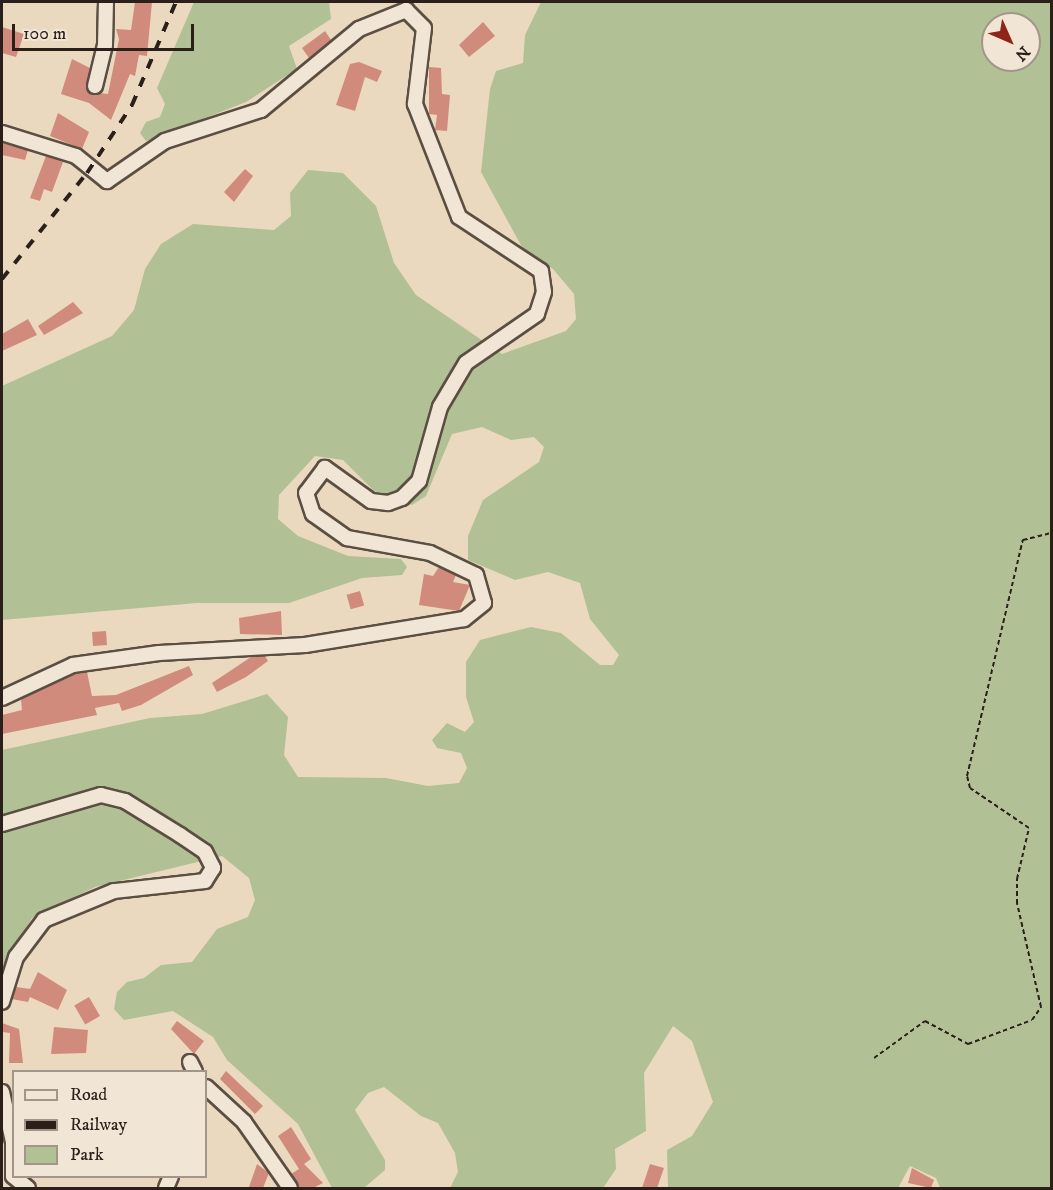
<!DOCTYPE html>
<style>
body{margin:0}
#map{position:relative;width:1053px;height:1190px;overflow:hidden;background:#ead9be;font-family:"IM FELL DW Pica",serif}
div>[style]{position:absolute}
[style*='--x']{left:calc(var(--x)*1px);top:calc(var(--y)*1px);width:calc(var(--w)*1px);rotate:calc(var(--a)*1deg)}
.green>*{inset:0;background:#b2c095}
.building>*{inset:0;background:#d18b7c;transform-origin:0 0}
.path>*{height:2px;margin-top:-1px;transform-origin:0;background:repeating-linear-gradient(90deg,#2b1f19 0 4.5px,transparent 0 7.5px)}
.roads{filter:drop-shadow(2px 0 #5b4e42) drop-shadow(-2px 0 #5b4e42) drop-shadow(0 2px #5b4e42) drop-shadow(0 -2px #5b4e42)}
.minor>*{height:14px;margin:-7px;padding:0 7px;transform-origin:7px;border-radius:7px;background:#f1e6d5}
.rail>*{height:4px;margin-top:-2px;transform-origin:0;background:repeating-linear-gradient(90deg,#2b1f19 0 10px,transparent 0 20px)}
span{translate:-50% -50%;white-space:nowrap;text-align:center;line-height:1.15;-webkit-text-stroke:4.5px #f1e6d5;paint-order:stroke}
.frame{position:absolute;inset:0;border:3px solid #2b1f19;pointer-events:none}
.legend{position:absolute;left:12px;top:1070px;width:195px;height:108px;box-sizing:border-box;background:#f1e6d5;border:2px solid #a2968a;margin:0;padding:8px 10px;list-style:none;font-size:18px;color:#2b1f19}
.legend li{display:flex;align-items:center;gap:12px;height:30px}
.legend b{width:30px;border:2px solid #a2968a}
.north{position:absolute;left:981px;top:12px;width:60px;height:60px;box-sizing:border-box;background:#f1e6d5;border:2px solid #a2968a;border-radius:50%;rotate:135deg;font-size:16px;font-weight:700;line-height:24px;text-align:center;color:#2b1f19}
.north::after{content:'';display:block;margin:auto;width:21px;height:27px;background:#8f2418;clip-path:polygon(50% 0,100% 100%,50% 72%,0 100%)}
.scale{position:absolute;left:12px;top:24px;width:182px;height:27px;box-sizing:border-box;border:3px solid #2b1f19;border-top:0;padding-left:8px;font-size:18px;line-height:21px;white-space:nowrap;color:#2b1f19;-webkit-text-stroke:4px #f1e6d5;paint-order:stroke}
</style>
<div id="map">
<div class="green">
<i style="clip-path:polygon(194px 2px,329px 2px,331px 19px,289px 46px,297px 69px,246px 102px,146px 141px,140px 133px,146px 122px,160px 117px,165px 104px,157px 88px)"></i>
<i style="clip-path:polygon(evenodd,541px 2px,1051px 2px,1051px 1188px,940px 1188px,936px 1178px,910px 1166px,898px 1188px,668px 1188px,667px 1150px,692px 1136px,713px 1102px,692px 1041px,673px 1026px,644px 1073px,646px 1131px,615px 1149px,616px 1169px,603px 1188px,450px 1188px,458px 1172px,455px 1153px,438px 1123px,421px 1116px,384px 1087px,368px 1093px,355px 1110px,385px 1160px,385px 1170px,364px 1188px,332px 1188px,298px 1124px,227px 1060px,213px 1037px,173px 1011px,124px 1020px,114px 1009px,117px 992px,127px 982px,144px 978px,161px 965px,192px 962px,217px 929px,248px 917px,255px 900px,249px 878px,222px 856px,95px 887px,32px 918px,2px 969px,2px 750px,150px 718px,202px 714px,267px 694px,288px 717px,284px 755px,298px 777px,386px 778px,428px 786px,459px 783px,467px 768px,461px 753px,437px 748px,432px 740px,447px 723px,465px 732px,474px 722px,466px 697px,466px 662px,480px 640px,531px 627px,561px 633px,600px 665px,613px 665px,619px 655px,590px 619px,580px 583px,548px 572px,515px 580px,468px 560px,468px 536px,483px 500px,539px 462px,544px 447px,534px 437px,511px 440px,482px 427px,452px 434px,426px 496px,412px 505px,374px 491px,343px 460px,315px 456px,279px 495px,278px 519px,298px 536px,348px 556px,401px 559px,407px 567px,402px 575px,362px 578px,289px 603px,197px 603px,2px 620px,2px 386px,112px 336px,134px 310px,145px 269px,161px 244px,193px 224px,274px 230px,291px 216px,290px 193px,308px 170px,343px 173px,376px 206px,394px 263px,416px 295px,502px 354px,566px 331px,576px 319px,574px 294px,553px 269px,523px 249px,481px 172px,490px 89px,496px 71px,523px 63px,525px 35px,541px 2px,993px 24px,1029px 24px,1029px 60px,993px 60px,993px 24px)"></i>
</div>
<div class="building">
<i style="clip-path:polygon(135px 2px,152px 2px,147px 56px,139px 55px,135px 76px,130px 74px,111px 120px,89px 103px,61px 94px,72px 59px,90px 68px,88px 92px,108px 94px,119px 39px,116px 29px,131px 30px)"></i>
<i style="clip-path:polygon(483px 22px,495px 36px,469px 57px,459px 45px)"></i>
<i style="clip-path:polygon(2px 27px,24px 34px,16px 57px,2px 53px)"></i>
<i style="clip-path:polygon(325px 31px,331px 40px,309px 58px,302px 48px)"></i>
<i style="clip-path:polygon(359px 62px,382px 71px,377px 82px,365px 77px,355px 111px,336px 105px,350px 64px)"></i>
<i style="clip-path:polygon(429px 67px,441px 68px,442px 94px,450px 95px,447px 131px,435px 130px,437px 115px,429px 114px)"></i>
<i style="clip-path:polygon(58px 113px,89px 132px,82px 149px,50px 136px)"></i>
<i style="clip-path:polygon(2px 143px,28px 150px,25px 160px,2px 155px)"></i>
<i style="clip-path:polygon(46px 156px,63px 162px,52px 192px,44px 189px,40px 201px,30px 198px)"></i>
<i style="clip-path:polygon(245px 169px,253px 176px,234px 202px,224px 192px)"></i>
<i style="clip-path:polygon(73px 302px,83px 313px,44px 335px,38px 326px)"></i>
<i style="clip-path:polygon(28px 319px,37px 335px,2px 351px,2px 334px)"></i>
<i style="clip-path:polygon(439px 567px,456px 575px,453px 582px,470px 585px,459px 611px,419px 605px,424px 574px,433px 576px)"></i>
<i style="left:360px;top:591px;width:15px;height:14px;rotate:74deg"></i>
<i style="clip-path:polygon(281px 611px,282px 635px,240px 634px,239px 618px)"></i>
<i style="left:106px;top:631px;width:14px;height:14px;rotate:86deg"></i>
<i style="clip-path:polygon(265px 656px,268px 661px,246px 677px,217px 692px,212px 683px,251px 657px)"></i>
<i style="clip-path:polygon(189px 666px,193px 675px,141px 705px,122px 711px,119px 703px,95px 708px,97px 715px,2px 734px,2px 715px,22px 710px,21px 699px,76px 674px,87px 672px,92px 696px,116px 695px)"></i>
<i style="clip-path:polygon(38px 972px,67px 990px,58px 1010px,30px 997px,28px 1002px,12px 999px,16px 987px,30px 989px)"></i>
<i style="left:89px;top:997px;width:22px;height:17px;rotate:60deg"></i>
<i style="clip-path:polygon(177px 1021px,204px 1041px,194px 1054px,171px 1029px)"></i>
<i style="clip-path:polygon(2px 1023px,19px 1029px,23px 1063px,9px 1063px,10px 1033px,2px 1032px)"></i>
<i style="clip-path:polygon(54px 1027px,88px 1030px,86px 1053px,51px 1054px)"></i>
<i style="clip-path:polygon(226px 1071px,263px 1106px,255px 1114px,220px 1079px)"></i>
<i style="clip-path:polygon(291px 1127px,311px 1159px,304px 1164px,323px 1183px,313px 1188px,300px 1188px,291px 1174px,299px 1169px,278px 1136px)"></i>
<i style="clip-path:polygon(257px 1164px,269px 1173px,263px 1188px,249px 1187px)"></i>
<i style="clip-path:polygon(650px 1164px,664px 1168px,657px 1188px,642px 1188px)"></i>
<i style="clip-path:polygon(912px 1168px,934px 1180px,931px 1188px,908px 1183px)"></i>
</div>
<div class="path">
<i style="--x:874;--y:1058;--w:63;--a:-36"></i>
<i style="--x:925;--y:1021;--w:49;--a:28.1"></i>
<i style="--x:968;--y:1044;--w:68;--a:-20.6"></i>
<i style="--x:1032;--y:1020;--w:16;--a:-55"></i>
<i style="--x:1041;--y:1007;--w:107;--a:-103"></i>
<i style="--x:1017;--y:903;--w:24;--a:-90"></i>
<i style="--x:1017;--y:879;--w:52;--a:-76.8"></i>
<i style="--x:1029;--y:828;--w:71;--a:-145.9"></i>
<i style="--x:970;--y:788;--w:12;--a:-104"></i>
<i style="--x:967;--y:776;--w:243;--a:-76.7"></i>
<i style="--x:1023;--y:540;--w:30;--a:-14"></i>
</div>
<div class="roads">
<div class="minor">
<i style="--x:95;--y:86;--w:42;--a:-76.3"></i>
<i style="--x:105;--y:45;--w:43;--a:-88.7"></i>
<i style="--x:2;--y:133;--w:77;--a:17.3"></i>
<i style="--x:76;--y:156;--w:40;--a:39"></i>
<i style="--x:107;--y:181;--w:70;--a:-34.6"></i>
<i style="--x:165;--y:141;--w:101;--a:-17.9"></i>
<i style="--x:261;--y:110;--w:127;--a:-39.6"></i>
<i style="--x:359;--y:29;--w:51;--a:-22"></i>
<i style="--x:406;--y:10;--w:25;--a:45"></i>
<i style="--x:424;--y:28;--w:77;--a:96.8"></i>
<i style="--x:415;--y:104;--w:121;--a:68.7"></i>
<i style="--x:459;--y:217;--w:98;--a:33.4"></i>
<i style="--x:541;--y:271;--w:21;--a:82"></i>
<i style="--x:544;--y:292;--w:23;--a:108"></i>
<i style="--x:537;--y:314;--w:86;--a:145.4"></i>
<i style="--x:466;--y:363;--w:51;--a:120.6"></i>
<i style="--x:440;--y:407;--w:77;--a:105.8"></i>
<i style="--x:419;--y:481;--w:24;--a:135"></i>
<i style="--x:402;--y:498;--w:15;--a:160"></i>
<i style="--x:388;--y:503;--w:17;--a:-173"></i>
<i style="--x:371;--y:501;--w:57;--a:-144.3"></i>
<i style="--x:325;--y:468;--w:31;--a:127"></i>
<i style="--x:306;--y:493;--w:22;--a:72"></i>
<i style="--x:313;--y:514;--w:42;--a:35.2"></i>
<i style="--x:347;--y:538;--w:84;--a:10.2"></i>
<i style="--x:430;--y:553;--w:51;--a:25.6"></i>
<i style="--x:476;--y:575;--w:29;--a:74"></i>
<i style="--x:484;--y:603;--w:26;--a:141"></i>
<i style="--x:464;--y:619;--w:161;--a:170.7"></i>
<i style="--x:305;--y:645;--w:146;--a:176.9"></i>
<i style="--x:159;--y:653;--w:87;--a:172.1"></i>
<i style="--x:73;--y:665;--w:78;--a:155.1"></i>
<i style="--x:2;--y:824;--w:103;--a:-16.3"></i>
<i style="--x:101;--y:795;--w:25;--a:14"></i>
<i style="--x:125;--y:801;--w:65;--a:31.7"></i>
<i style="--x:180;--y:835;--w:30;--a:34"></i>
<i style="--x:205;--y:852;--w:18;--a:63"></i>
<i style="--x:213;--y:868;--w:15;--a:122"></i>
<i style="--x:205;--y:881;--w:92;--a:173.7"></i>
<i style="--x:114;--y:891;--w:76;--a:157.5"></i>
<i style="--x:44;--y:920;--w:46;--a:127.1"></i>
<i style="--x:16;--y:957;--w:47;--a:107.3"></i>
<i style="--x:190;--y:1062;--w:11;--a:63"></i>
<i style="--x:206;--y:1087;--w:52;--a:42.6"></i>
<i style="--x:244;--y:1122;--w:80;--a:55.1"></i>
<i style="--x:2;--y:1092;--w:51;--a:77.6"></i>
<i style="--x:13;--y:1142;--w:34;--a:90"></i>
<i style="--x:13;--y:1176;--w:19;--a:39"></i>
<i style="--x:166;--y:1188;--w:13;--a:-67"></i>
</div>
</div>
<div class="rail">
<i style="--x:2;--y:279;--w:136;--a:-51.3"></i>
<i style="--x:87;--y:173;--w:82;--a:-56.5"></i>
<i style="--x:132;--y:105;--w:112;--a:-66.9"></i>
</div>
<div class="frame"></div>
<ul class="legend">
<li><b style="height:8px;background:#f1e6d5"></b>Road</li>
<li><b style="height:8px;background:#2b1f19"></b>Railway</li>
<li><b style="height:16px;background:#b2c095"></b>Park</li>
</ul>
<div class="north">N</div>
<div class="scale">100 m</div>
</div>
